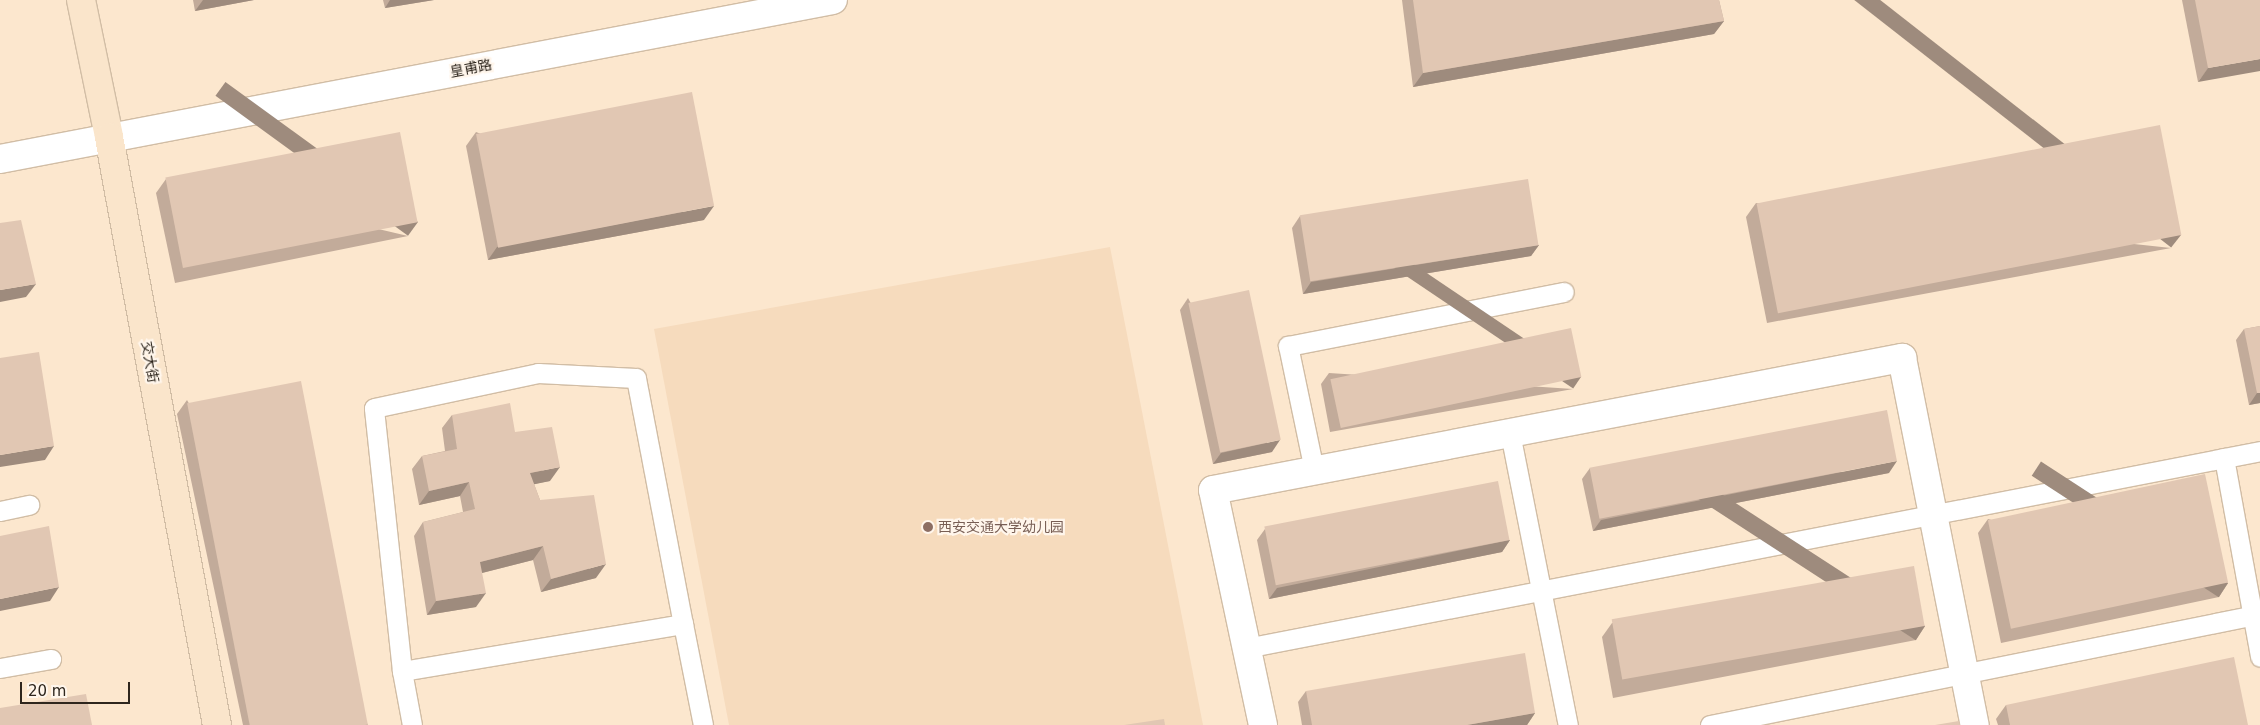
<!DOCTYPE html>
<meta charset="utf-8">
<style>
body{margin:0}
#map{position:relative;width:2260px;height:725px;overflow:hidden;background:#fce7ce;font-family:"DejaVu Sans","Noto Sans SC",sans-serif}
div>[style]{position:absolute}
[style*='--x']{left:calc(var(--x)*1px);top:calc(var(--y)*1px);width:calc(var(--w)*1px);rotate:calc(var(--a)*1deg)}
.built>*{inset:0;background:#f6dbbd}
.roads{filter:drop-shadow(1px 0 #d1bda5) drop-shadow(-1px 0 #d1bda5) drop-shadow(0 1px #d1bda5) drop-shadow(0 -1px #d1bda5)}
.lane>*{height:19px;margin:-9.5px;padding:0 9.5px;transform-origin:9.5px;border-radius:9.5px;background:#fff}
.street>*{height:28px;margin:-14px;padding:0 14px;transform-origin:14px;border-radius:14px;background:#fff}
.secondary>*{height:28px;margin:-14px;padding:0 14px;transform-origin:14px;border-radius:14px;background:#fae5cb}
.wall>*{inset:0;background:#c2ab9a}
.shaded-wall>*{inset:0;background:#9e8b7d;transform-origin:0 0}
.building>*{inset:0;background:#e1c7b3;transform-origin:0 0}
.dots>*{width:14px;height:14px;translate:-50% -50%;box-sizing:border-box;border:2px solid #fff6ec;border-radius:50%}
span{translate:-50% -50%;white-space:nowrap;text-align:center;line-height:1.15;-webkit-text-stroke:4.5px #fff6ec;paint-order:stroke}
.street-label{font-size:14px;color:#2e261d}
.education-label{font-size:14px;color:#785e54}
.left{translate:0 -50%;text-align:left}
.scale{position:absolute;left:20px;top:682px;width:110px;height:22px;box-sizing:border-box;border:2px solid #2e261d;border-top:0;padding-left:6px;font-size:15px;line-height:18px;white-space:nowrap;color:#2e261d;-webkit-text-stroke:4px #fff6ec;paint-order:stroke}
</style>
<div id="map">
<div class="built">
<i style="clip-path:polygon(1110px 247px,1203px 725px,729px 725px,654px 329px)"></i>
</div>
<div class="roads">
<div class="lane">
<i style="--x:1510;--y:433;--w:298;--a:78.8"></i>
<i style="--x:2224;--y:458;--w:202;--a:79.7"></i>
<i style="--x:1314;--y:470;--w:127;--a:-101.8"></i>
<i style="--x:1288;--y:346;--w:281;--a:-11.1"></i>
<i style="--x:0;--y:511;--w:30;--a:-12"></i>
<i style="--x:1246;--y:648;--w:1033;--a:-10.99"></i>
<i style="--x:0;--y:668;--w:52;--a:-10"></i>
<i style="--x:402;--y:671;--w:264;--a:-96.1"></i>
<i style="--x:374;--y:408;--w:168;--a:-12"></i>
<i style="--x:538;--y:373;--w:98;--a:2.9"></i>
<i style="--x:636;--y:378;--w:250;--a:79.2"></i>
<i style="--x:412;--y:725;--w:55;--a:-100.5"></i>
<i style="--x:402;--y:671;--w:285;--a:-9.5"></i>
<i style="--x:683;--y:624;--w:103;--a:78.8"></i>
<i style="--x:1710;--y:725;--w:561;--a:-11.41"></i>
</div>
<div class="street">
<i style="--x:0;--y:159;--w:848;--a:-10.81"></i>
<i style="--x:1263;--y:725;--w:240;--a:-102"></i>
<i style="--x:1213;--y:490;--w:702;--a:-10.85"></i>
<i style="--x:1902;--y:358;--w:374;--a:78.8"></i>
</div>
<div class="secondary">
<i style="--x:81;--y:0;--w:140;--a:78.4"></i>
<i style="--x:109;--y:137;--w:598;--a:79.59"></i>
</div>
</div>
<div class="wall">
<i style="clip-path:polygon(193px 0,254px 0,195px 11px)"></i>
<i style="clip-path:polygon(383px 0,434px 0,385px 8px)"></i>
<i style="clip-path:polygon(1402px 0,1719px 0,1724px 21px,1714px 34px,1413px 87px)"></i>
<i style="clip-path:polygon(2182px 0,2260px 0,2198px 82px)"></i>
<i style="clip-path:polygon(476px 132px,704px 220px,488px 260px,466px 146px)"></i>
<i style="clip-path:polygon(166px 179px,408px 236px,175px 283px,156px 193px)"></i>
<i style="clip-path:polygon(1756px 203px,2171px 248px,1767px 323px,1746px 217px)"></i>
<i style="clip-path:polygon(1300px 216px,1539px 245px,1531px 256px,1303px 294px,1292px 228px)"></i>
<i style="clip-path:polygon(1188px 298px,1272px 452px,1213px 464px,1180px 310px)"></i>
<i style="clip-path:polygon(2260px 326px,2260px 403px,2249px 405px,2236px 340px,2244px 329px)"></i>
<i style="clip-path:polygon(1329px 373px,1573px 389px,1330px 432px,1321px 384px)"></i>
<i style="clip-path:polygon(187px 400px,368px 725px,243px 725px,177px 414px)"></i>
<i style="clip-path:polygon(452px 415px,515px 432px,550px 481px,534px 484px,540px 500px,596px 578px,541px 592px,533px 560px,482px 573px,476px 607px,427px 615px,414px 536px,423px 522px,463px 512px,460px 496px,419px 505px,412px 469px,422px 456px,445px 451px,442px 428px)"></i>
<i style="clip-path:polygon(1590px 468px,1889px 473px,1593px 531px,1582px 479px)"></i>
<i style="clip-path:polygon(1988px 519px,2228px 583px,2219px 597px,2001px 643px,1978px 533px)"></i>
<i style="clip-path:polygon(1265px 529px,1510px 540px,1502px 552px,1269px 599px,1257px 540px)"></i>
<i style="clip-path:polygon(1612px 623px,1925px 626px,1916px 640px,1613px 698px,1602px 637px)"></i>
<i style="clip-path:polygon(1306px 691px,1535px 713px,1527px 725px,1302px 725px,1298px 702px)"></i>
<i style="clip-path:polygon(2006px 705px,2248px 725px,1998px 725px,1996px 719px)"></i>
</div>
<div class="shaded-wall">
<i style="clip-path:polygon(203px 0,254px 0,195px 11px)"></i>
<i style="clip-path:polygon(390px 0,434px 0,385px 8px)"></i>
<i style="clip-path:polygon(1724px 21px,1714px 34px,1413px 87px,1423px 73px)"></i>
<i style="clip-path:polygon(2260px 59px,2260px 71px,2198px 82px,2208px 68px)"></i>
<i style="clip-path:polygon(714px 206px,704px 220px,488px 260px,497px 247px)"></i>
<i style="left:418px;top:222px;width:17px;height:238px;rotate:126deg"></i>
<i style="left:2181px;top:235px;width:16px;height:412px;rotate:128deg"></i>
<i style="clip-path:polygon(1539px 245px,1531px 256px,1303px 294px,1311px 282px)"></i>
<i style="clip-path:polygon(36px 284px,26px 297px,0 302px,0 290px)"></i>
<i style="left:1581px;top:377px;width:14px;height:247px;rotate:124deg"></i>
<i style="clip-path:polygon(2257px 393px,2260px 393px,2260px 403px,2249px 405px)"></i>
<i style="clip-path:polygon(1280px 440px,1272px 452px,1213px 464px,1221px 453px)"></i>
<i style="clip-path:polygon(54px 446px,45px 460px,0 467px,0 455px)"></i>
<i style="clip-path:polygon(1897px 461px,1889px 473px,1593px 531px,1601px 520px)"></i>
<i style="clip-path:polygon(560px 467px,550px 481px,521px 487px,530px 473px)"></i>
<i style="clip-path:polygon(469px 482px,460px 496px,419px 505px,429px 491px)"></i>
<i style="clip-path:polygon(1510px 540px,1502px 552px,1269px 599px,1277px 588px)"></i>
<i style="clip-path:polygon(543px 546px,533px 560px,470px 576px,480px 562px)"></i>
<i style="clip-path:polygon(606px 564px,596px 578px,541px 592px,551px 579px)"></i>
<i style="left:2228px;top:583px;width:17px;height:223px;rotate:123deg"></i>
<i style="clip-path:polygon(59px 587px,50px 601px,0 611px,0 599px)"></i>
<i style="clip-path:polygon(486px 593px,476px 607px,427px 615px,436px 601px)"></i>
<i style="left:1925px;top:626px;width:17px;height:308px;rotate:123deg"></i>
<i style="clip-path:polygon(1535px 713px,1527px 725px,1467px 725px)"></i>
</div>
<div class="building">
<i style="clip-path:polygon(1413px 0,1719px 0,1724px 21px,1423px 73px)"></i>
<i style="clip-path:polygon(2195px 0,2260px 0,2260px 59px,2208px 68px)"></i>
<i style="left:692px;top:92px;width:116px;height:220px;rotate:79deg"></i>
<i style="left:2160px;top:125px;width:112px;height:411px;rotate:79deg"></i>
<i style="left:400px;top:132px;width:92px;height:239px;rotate:79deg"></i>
<i style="left:1528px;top:179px;width:67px;height:231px;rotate:81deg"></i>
<i style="clip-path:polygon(21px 220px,36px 284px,0 290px,0 223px)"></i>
<i style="left:1249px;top:290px;width:153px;height:62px;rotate:78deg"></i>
<i style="clip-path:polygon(2260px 326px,2260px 393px,2257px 393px,2244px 329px)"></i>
<i style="left:1571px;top:328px;width:50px;height:246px;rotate:78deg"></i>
<i style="clip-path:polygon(39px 352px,54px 446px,0 455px,0 358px)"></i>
<i style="left:301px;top:381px;width:350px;height:116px;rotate:79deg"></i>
<i style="clip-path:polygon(510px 403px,515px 432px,552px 427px,560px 467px,530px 473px,540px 500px,594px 495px,606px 564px,551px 579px,543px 546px,480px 562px,486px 593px,436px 601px,423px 522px,475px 509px,469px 482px,429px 491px,422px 456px,457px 449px,452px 415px)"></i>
<i style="left:1887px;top:410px;width:52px;height:303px;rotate:79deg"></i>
<i style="left:2205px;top:474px;width:111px;height:222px;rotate:78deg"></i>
<i style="left:1498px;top:481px;width:60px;height:238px;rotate:79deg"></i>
<i style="clip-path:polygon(49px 526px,59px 587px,0 599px,0 536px)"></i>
<i style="left:1914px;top:566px;width:61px;height:307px;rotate:80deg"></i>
<i style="clip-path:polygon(1525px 653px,1535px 713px,1467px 725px,1312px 725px,1306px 691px)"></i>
<i style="clip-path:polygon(2234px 657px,2248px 725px,2010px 725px,2006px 705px)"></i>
<i style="clip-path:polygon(86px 694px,92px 725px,0 725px,0 708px)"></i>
<i style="clip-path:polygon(1164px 719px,1165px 725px,1124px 725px)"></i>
<i style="clip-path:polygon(1959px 721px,1960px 725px,1935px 725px)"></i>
</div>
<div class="dots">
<i style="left:928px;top:527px;background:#8d6e63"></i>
</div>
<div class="street-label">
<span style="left:471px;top:68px;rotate:-11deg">皇甫路</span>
<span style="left:150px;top:362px;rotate:80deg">交大街</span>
</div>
<div class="education-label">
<span class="left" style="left:938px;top:527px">西安交通大学幼儿园</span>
</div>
<div class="scale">20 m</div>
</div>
